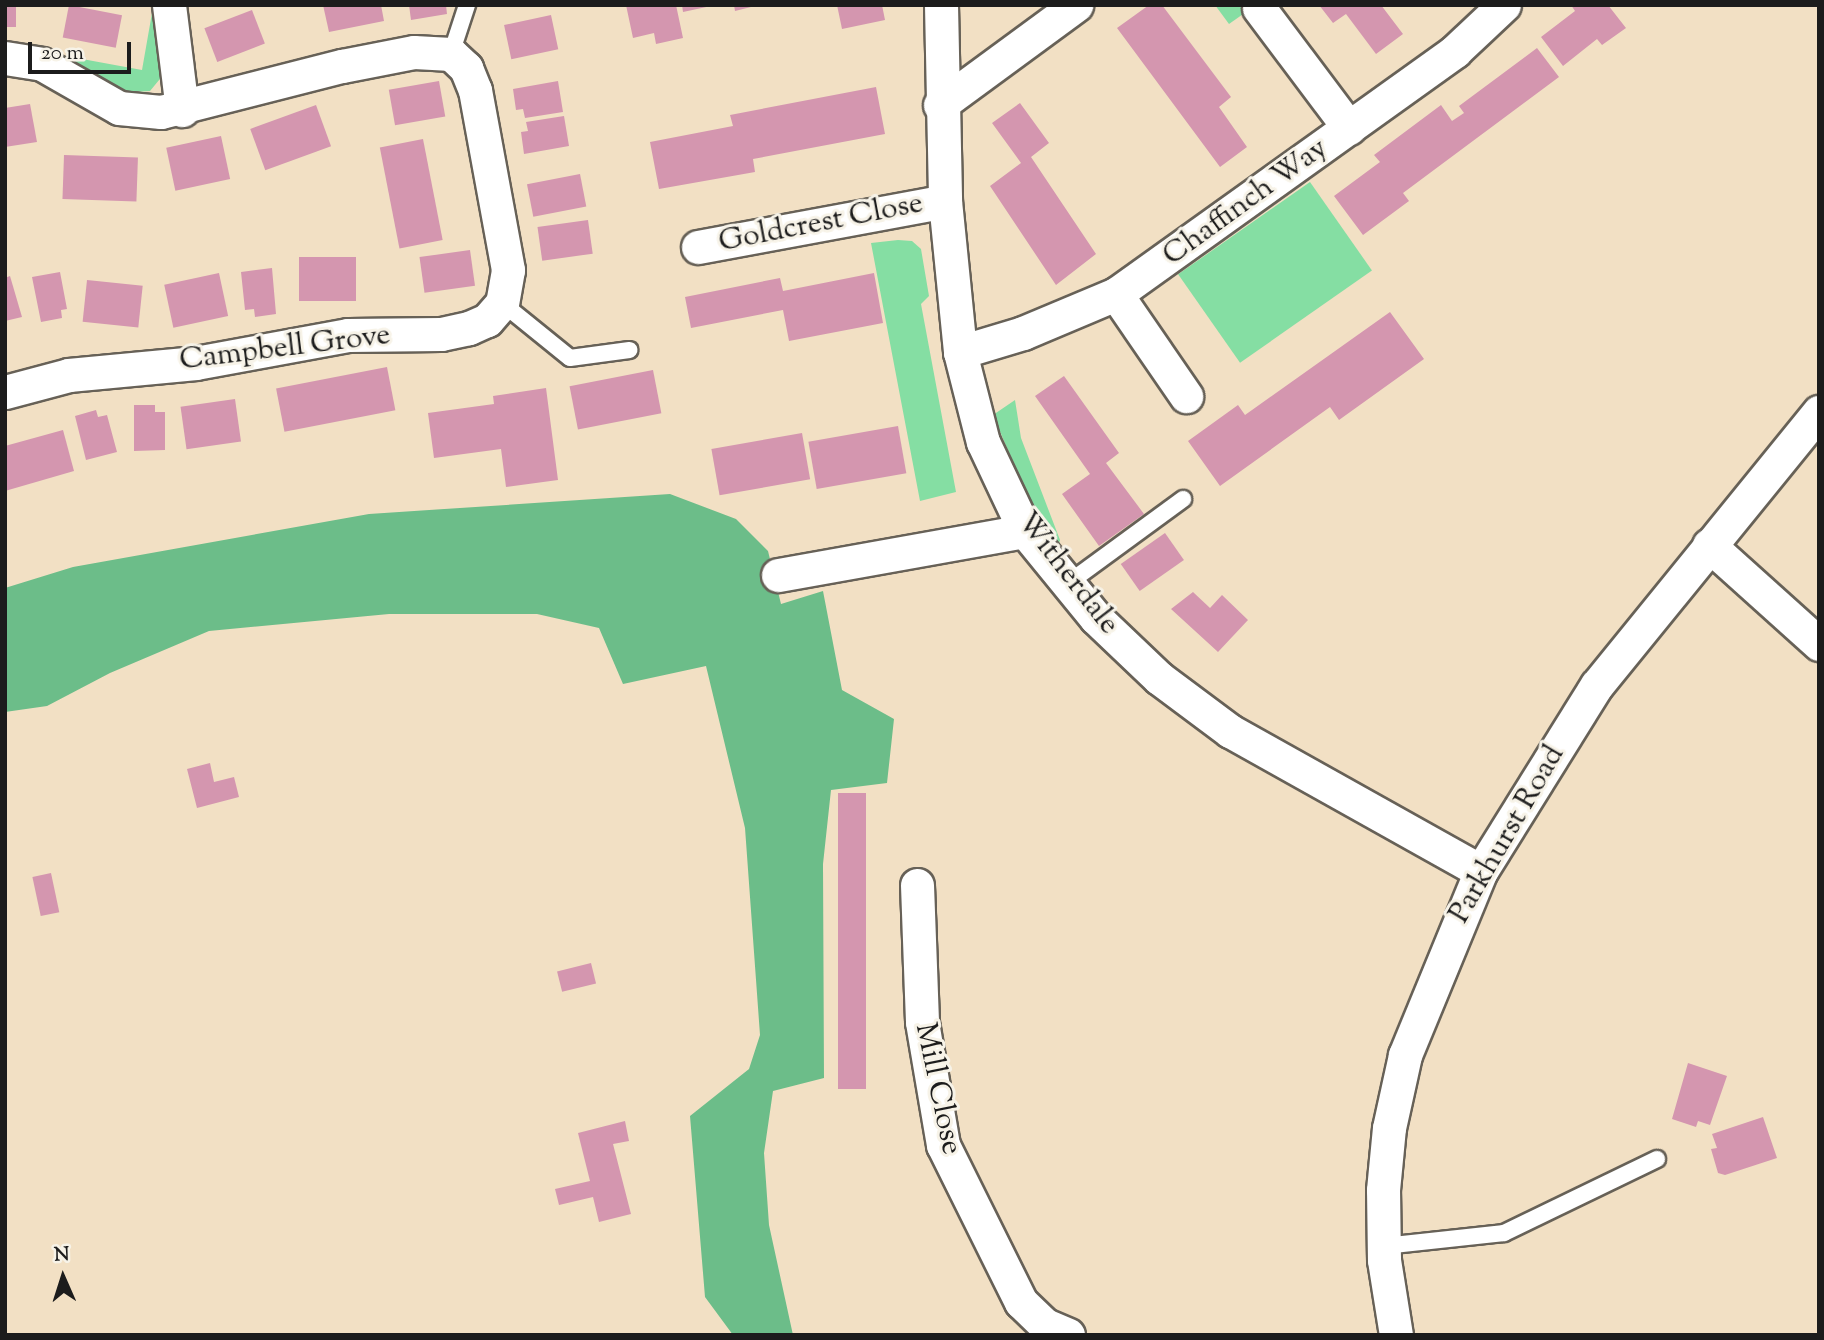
<!DOCTYPE html>
<style>
body{margin:0}
#map{position:relative;width:1824px;height:1340px;overflow:hidden;background:#f2e0c4;font-family:"Sorts Mill Goudy",serif}
div>[style]{position:absolute}
[style*='--x']{left:calc(var(--x)*1px);top:calc(var(--y)*1px);width:calc(var(--w)*1px);rotate:calc(var(--a)*1deg)}
.green>*{inset:0;background:#85dea3;transform-origin:0 0}
.forest>*{inset:0;background:#6cbd89}
.building>*{inset:0;background:#d496af;transform-origin:0 0}
.roads{filter:drop-shadow(2px 0 #676157) drop-shadow(-2px 0 #676157) drop-shadow(0 2px #676157) drop-shadow(0 -2px #676157)}
.service>*{height:16px;margin:-8px;padding:0 8px;transform-origin:8px;border-radius:8px;background:#fff}
.minor>*{height:33px;margin:-16.5px;padding:0 16.5px;transform-origin:16.5px;border-radius:16.5px;background:#fff}
span{translate:-50% -50%;white-space:nowrap;text-align:center;line-height:1.15;-webkit-text-stroke:6px #f7f3e8;paint-order:stroke}
.street-label{font-size:30px;color:#1c1c1c}
.frame{position:absolute;inset:0;border:7px solid #1c1c1c;pointer-events:none}
.north{position:absolute;left:28px;top:1242px;width:70px;height:70px;-webkit-text-stroke:5px #f7f3e8;paint-order:stroke;rotate:357deg;font-size:19px;font-weight:700;line-height:28px;text-align:center;color:#1c1c1c}
.north::after{content:'';display:block;margin:auto;width:24px;height:32px;background:#1c1c1c;clip-path:polygon(50% 0,100% 100%,50% 72%,0 100%)}
.scale{position:absolute;left:28px;top:42px;width:103px;height:32px;box-sizing:border-box;border:4px solid #1c1c1c;border-top:0;padding-left:9px;font-size:21px;line-height:24px;white-space:nowrap;color:#1c1c1c;-webkit-text-stroke:5px #f7f3e8;paint-order:stroke}
</style>
<div id="map">
<div class="green">
<i style="clip-path:polygon(1215px 5px,1256px 5px,1229px 24px)"></i>
<i style="clip-path:polygon(152px 13px,164px 74px,150px 91px,118px 93px,55px 54px,142px 70px)"></i>
<i style="left:1310px;top:182px;width:108px;height:161px;rotate:55deg"></i>
<i style="clip-path:polygon(898px 240px,912px 241px,921px 249px,929px 296px,921px 304px,956px 492px,920px 501px,871px 243px)"></i>
<i style="clip-path:polygon(1015px 400px,1021px 438px,1060px 540px,1058px 547px,1034px 512px,993px 415px)"></i>
</div>
<div class="forest">
<i style="clip-path:polygon(670px 494px,736px 519px,768px 551px,781px 604px,823px 591px,842px 690px,894px 719px,887px 783px,831px 790px,823px 864px,824px 1078px,773px 1091px,764px 1153px,769px 1225px,793px 1335px,733px 1335px,705px 1297px,690px 1116px,749px 1069px,760px 1035px,745px 828px,706px 666px,623px 684px,599px 628px,537px 614px,389px 614px,209px 631px,110px 673px,47px 706px,5px 712px,5px 588px,73px 567px,369px 514px)"></i>
</div>
<div class="building">
<i style="left:5px;top:5px;width:11px;height:22px"></i>
<i style="left:69px;top:5px;width:54px;height:33px;rotate:11deg"></i>
<i style="clip-path:polygon(323px 5px,381px 5px,384px 21px,329px 32px)"></i>
<i style="clip-path:polygon(409px 5px,446px 5px,447px 14px,411px 20px)"></i>
<i style="clip-path:polygon(626px 5px,676px 5px,683px 38px,656px 44px,654px 33px,633px 38px)"></i>
<i style="clip-path:polygon(682px 5px,711px 5px,711px 6px,683px 12px)"></i>
<i style="clip-path:polygon(734px 5px,755px 5px,755px 6px,735px 11px)"></i>
<i style="clip-path:polygon(837px 5px,882px 5px,885px 20px,842px 29px)"></i>
<i style="clip-path:polygon(1149px 5px,1162px 5px,1231px 97px,1219px 107px,1247px 147px,1220px 167px,1117px 28px)"></i>
<i style="clip-path:polygon(1319px 5px,1381px 5px,1403px 34px,1376px 54px,1346px 14px,1333px 23px)"></i>
<i style="clip-path:polygon(1571px 5px,1608px 5px,1626px 28px,1602px 45px,1597px 39px,1563px 66px,1541px 37px,1575px 11px)"></i>
<i style="left:252px;top:10px;width:36px;height:51px;rotate:69deg"></i>
<i style="left:551px;top:15px;width:35px;height:48px;rotate:78deg"></i>
<i style="clip-path:polygon(1537px 48px,1559px 77px,1403px 193px,1409px 201px,1363px 235px,1334px 196px,1380px 162px,1374px 155px,1441px 105px,1452px 121px,1464px 113px,1459px 106px)"></i>
<i style="left:439px;top:81px;width:36px;height:51px;rotate:80deg"></i>
<i style="clip-path:polygon(558px 81px,563px 112px,525px 118px,523px 109px,516px 110px,513px 89px)"></i>
<i style="clip-path:polygon(876px 87px,885px 134px,753px 159px,755px 172px,659px 189px,650px 142px,733px 126px,730px 115px)"></i>
<i style="clip-path:polygon(1020px 103px,1049px 143px,1031px 157px,1096px 254px,1056px 285px,990px 186px,1021px 163px,992px 123px)"></i>
<i style="clip-path:polygon(30px 104px,37px 142px,5px 147px,5px 108px)"></i>
<i style="left:316px;top:105px;width:44px;height:70px;rotate:70deg"></i>
<i style="clip-path:polygon(564px 116px,569px 146px,524px 154px,521px 132px,528px 131px,526px 122px)"></i>
<i style="left:221px;top:136px;width:44px;height:56px;rotate:78deg"></i>
<i style="left:423px;top:139px;width:103px;height:44px;rotate:79deg"></i>
<i style="left:64px;top:155px;width:74px;height:44px;rotate:2deg"></i>
<i style="left:580px;top:174px;width:33px;height:54px;rotate:79deg"></i>
<i style="left:588px;top:220px;width:34px;height:51px;rotate:82deg"></i>
<i style="left:470px;top:250px;width:36px;height:51px;rotate:82deg"></i>
<i style="left:356px;top:257px;width:44px;height:57px;rotate:90deg"></i>
<i style="clip-path:polygon(272px 268px,276px 314px,255px 317px,254px 309px,245px 310px,241px 272px)"></i>
<i style="clip-path:polygon(60px 272px,67px 309px,61px 310px,62px 318px,41px 322px,32px 277px)"></i>
<i style="left:219px;top:273px;width:44px;height:56px;rotate:78deg"></i>
<i style="clip-path:polygon(874px 273px,883px 323px,789px 341px,783px 310px,691px 328px,685px 297px,780px 278px,783px 291px)"></i>
<i style="clip-path:polygon(10px 276px,22px 317px,5px 321px,5px 278px)"></i>
<i style="left:87px;top:280px;width:56px;height:42px;rotate:6deg"></i>
<i style="clip-path:polygon(1390px 312px,1424px 359px,1339px 420px,1330px 407px,1220px 486px,1188px 441px,1238px 405px,1245px 415px)"></i>
<i style="left:387px;top:367px;width:44px;height:113px;rotate:79deg"></i>
<i style="left:653px;top:370px;width:44px;height:85px;rotate:79deg"></i>
<i style="clip-path:polygon(1064px 376px,1119px 453px,1106px 463px,1144px 514px,1099px 546px,1062px 494px,1090px 474px,1035px 396px)"></i>
<i style="clip-path:polygon(546px 388px,558px 480px,506px 487px,501px 449px,434px 458px,428px 413px,494px 404px,493px 396px)"></i>
<i style="left:235px;top:399px;width:43px;height:55px;rotate:82deg"></i>
<i style="clip-path:polygon(134px 405px,155px 405px,155px 412px,165px 412px,165px 450px,134px 451px)"></i>
<i style="clip-path:polygon(96px 410px,98px 417px,107px 415px,117px 452px,86px 460px,75px 416px)"></i>
<i style="left:898px;top:426px;width:48px;height:91px;rotate:80deg"></i>
<i style="clip-path:polygon(63px 430px,74px 471px,5px 491px,5px 446px)"></i>
<i style="left:802px;top:433px;width:47px;height:92px;rotate:80deg"></i>
<i style="left:1165px;top:533px;width:33px;height:54px;rotate:55deg"></i>
<i style="clip-path:polygon(1193px 592px,1210px 608px,1222px 595px,1248px 620px,1218px 652px,1171px 609px)"></i>
<i style="clip-path:polygon(210px 763px,214px 782px,234px 777px,239px 797px,197px 808px,187px 769px)"></i>
<i style="left:838px;top:793px;width:28px;height:296px"></i>
<i style="left:51px;top:873px;width:40px;height:19px;rotate:78deg"></i>
<i style="left:591px;top:963px;width:21px;height:35px;rotate:76deg"></i>
<i style="clip-path:polygon(1688px 1063px,1727px 1076px,1710px 1125px,1698px 1121px,1696px 1127px,1672px 1119px)"></i>
<i style="clip-path:polygon(1763px 1117px,1777px 1158px,1725px 1175px,1718px 1173px,1711px 1149px,1717px 1148px,1712px 1134px)"></i>
<i style="clip-path:polygon(625px 1121px,629px 1141px,613px 1144px,631px 1214px,599px 1222px,593px 1197px,559px 1205px,555px 1189px,590px 1181px,578px 1133px)"></i>
</div>
<div class="roads">
<div class="service">
<i style="--x:451;--y:54;--w:52;--a:-71.9"></i>
<i style="--x:502;--y:303;--w:87;--a:39"></i>
<i style="--x:570;--y:358;--w:60;--a:-7.7"></i>
<i style="--x:1067;--y:584;--w:144;--a:-36.2"></i>
<i style="--x:1384;--y:1246;--w:121;--a:-6.2"></i>
<i style="--x:1504;--y:1233;--w:170;--a:-25.8"></i>
</div>
<div class="minor">
<i style="--x:169;--y:5;--w:106;--a:82.9"></i>
<i style="--x:941;--y:5;--w:196;--a:88.8"></i>
<i style="--x:945;--y:201;--w:152;--a:84.3"></i>
<i style="--x:960;--y:352;--w:93;--a:75.7"></i>
<i style="--x:983;--y:442;--w:98;--a:64.7"></i>
<i style="--x:1025;--y:531;--w:112;--a:50.8"></i>
<i style="--x:1096;--y:618;--w:87;--a:43.6"></i>
<i style="--x:1159;--y:678;--w:89;--a:36.7"></i>
<i style="--x:1230;--y:731;--w:287;--a:29.2"></i>
<i style="--x:1259;--y:8;--w:150;--a:53.1"></i>
<i style="--x:5;--y:58;--w:37;--a:9"></i>
<i style="--x:42;--y:64;--w:89;--a:29.7"></i>
<i style="--x:119;--y:108;--w:42;--a:5.4"></i>
<i style="--x:161;--y:112;--w:187;--a:-14.3"></i>
<i style="--x:342;--y:66;--w:73;--a:-11"></i>
<i style="--x:414;--y:52;--w:37;--a:3"></i>
<i style="--x:451;--y:54;--w:21;--a:43"></i>
<i style="--x:466;--y:68;--w:24;--a:68"></i>
<i style="--x:475;--y:90;--w:183;--a:79.6"></i>
<i style="--x:508;--y:270;--w:34;--a:100"></i>
<i style="--x:502;--y:303;--w:23;--a:131"></i>
<i style="--x:487;--y:320;--w:20;--a:156"></i>
<i style="--x:469;--y:328;--w:29;--a:168"></i>
<i style="--x:441;--y:334;--w:93;--a:179.4"></i>
<i style="--x:348;--y:335;--w:155;--a:169.6"></i>
<i style="--x:196;--y:363;--w:128;--a:174.6"></i>
<i style="--x:69;--y:375;--w:66;--a:165.1"></i>
<i style="--x:940;--y:105;--w:169;--a:-36.3"></i>
<i style="--x:698;--y:247;--w:251;--a:-10.5"></i>
<i style="--x:1116;--y:294;--w:124;--a:55.5"></i>
<i style="--x:960;--y:352;--w:66;--a:-16.8"></i>
<i style="--x:1023;--y:333;--w:101;--a:-22.8"></i>
<i style="--x:1116;--y:294;--w:417;--a:-35.6"></i>
<i style="--x:1455;--y:51;--w:67;--a:-43.2"></i>
<i style="--x:1709;--y:545;--w:148;--a:42"></i>
<i style="--x:778;--y:575;--w:251;--a:-10.1"></i>
<i style="--x:917;--y:885;--w:137;--a:87.9"></i>
<i style="--x:922;--y:1022;--w:125;--a:80.3"></i>
<i style="--x:943;--y:1145;--w:175;--a:63.6"></i>
<i style="--x:1021;--y:1302;--w:33;--a:44"></i>
<i style="--x:1045;--y:1325;--w:25;--a:23"></i>
<i style="--x:1396;--y:1335;--w:76;--a:-99.1"></i>
<i style="--x:1384;--y:1260;--w:70;--a:-90.8"></i>
<i style="--x:1383;--y:1190;--w:62;--a:-84.5"></i>
<i style="--x:1389;--y:1128;--w:75;--a:-77.6"></i>
<i style="--x:1405;--y:1055;--w:199;--a:-67.6"></i>
<i style="--x:1481;--y:871;--w:219;--a:-58.1"></i>
<i style="--x:1597;--y:685;--w:352;--a:-50.9"></i>
</div>
</div>
<div class="street-label">
<span style="left:1246px;top:203px;rotate:-36deg">Chaffinch Way</span>
<span style="left:821px;top:224px;rotate:-11deg">Goldcrest Close</span>
<span style="left:285px;top:349px;rotate:-7deg">Campbell Grove</span>
<span style="left:1067px;top:574px;rotate:52deg">Witherdale</span>
<span style="left:1508px;top:835px;rotate:-60deg">Parkhurst Road</span>
<span style="left:937px;top:1089px;rotate:78deg">Mill Close</span>
</div>
<div class="frame"></div>
<div class="north">N</div>
<div class="scale">20 m</div>
</div>
